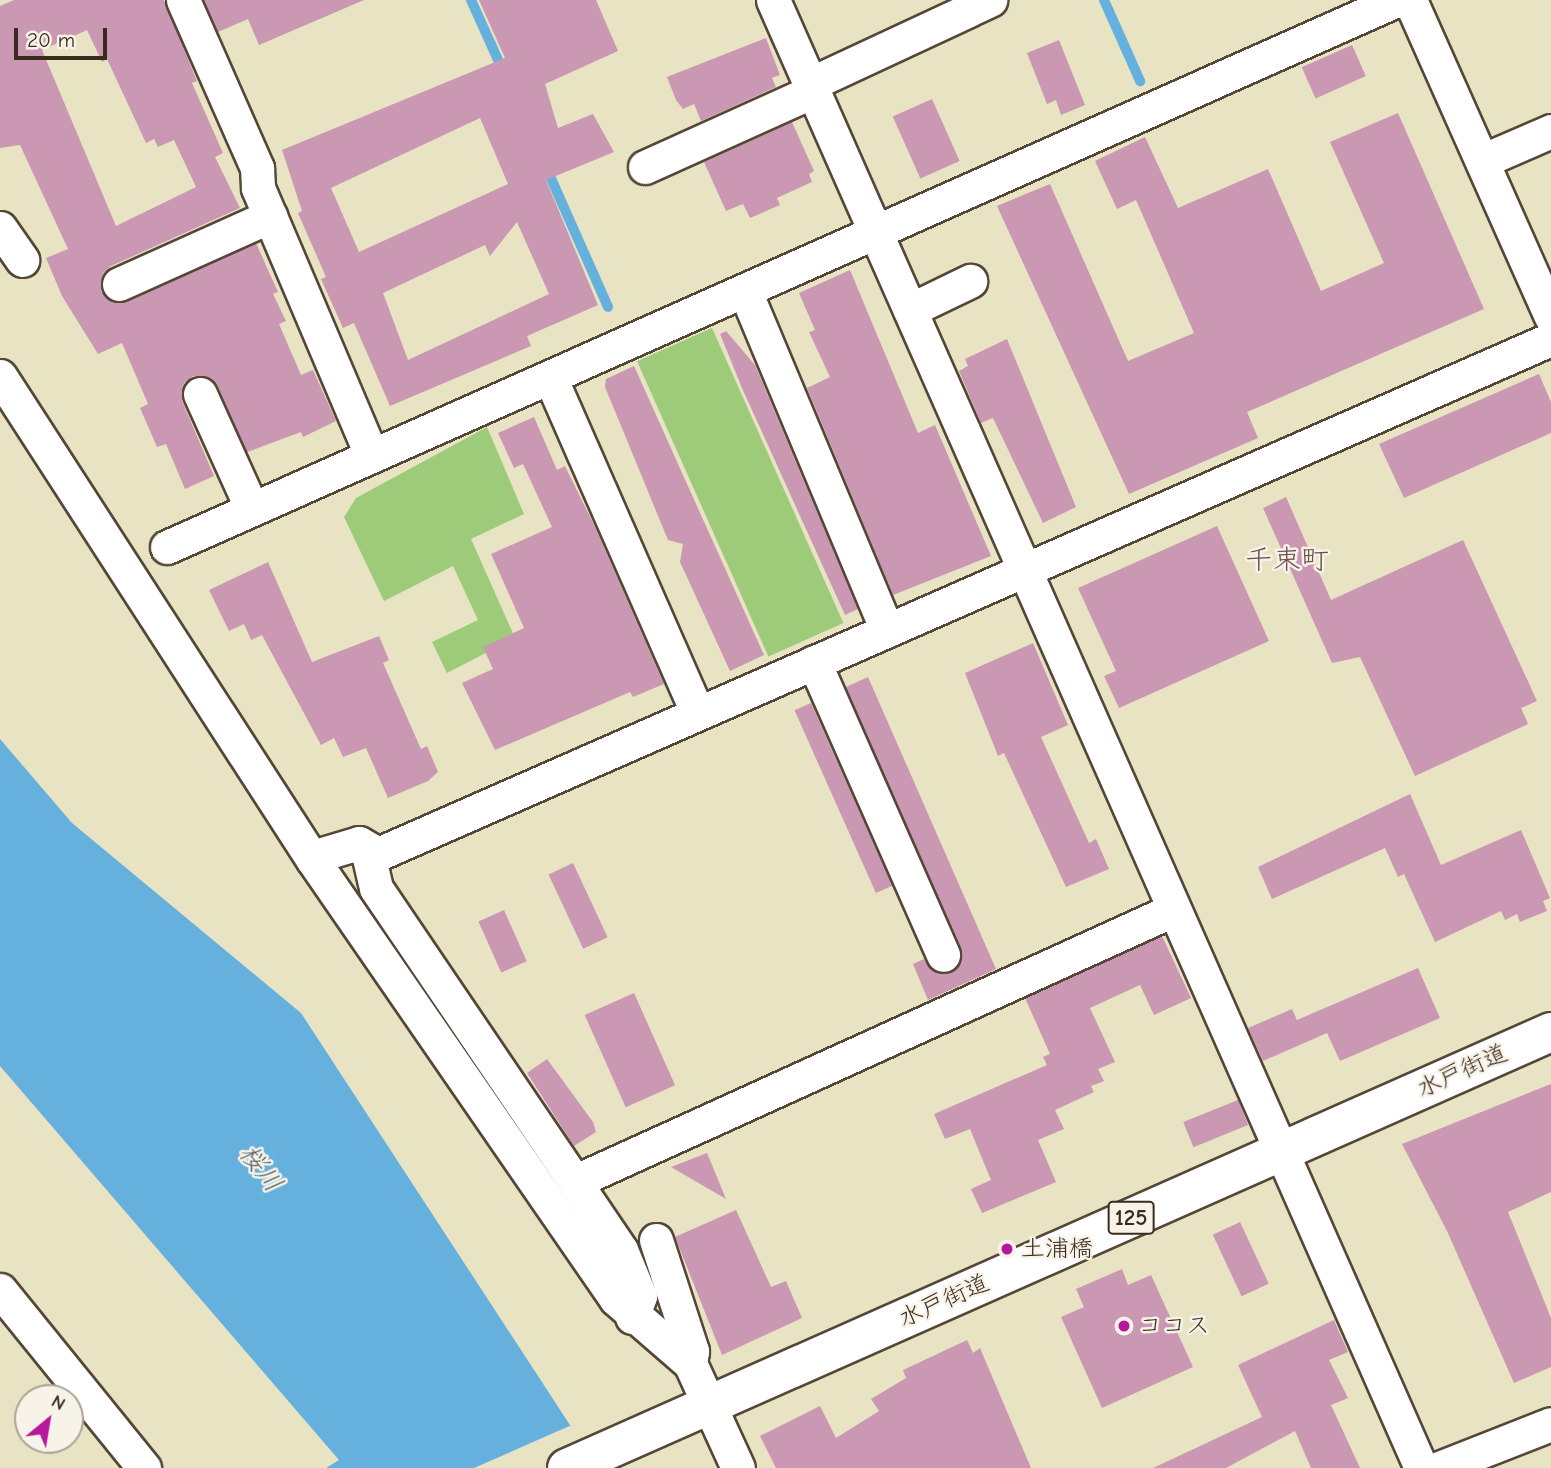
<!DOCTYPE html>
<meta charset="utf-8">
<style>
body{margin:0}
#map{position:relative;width:1551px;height:1468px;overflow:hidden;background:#e8e3c2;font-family:"Comic Neue","Klee One",sans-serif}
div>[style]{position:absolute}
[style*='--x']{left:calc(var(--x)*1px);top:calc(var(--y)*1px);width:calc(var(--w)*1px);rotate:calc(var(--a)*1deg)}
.green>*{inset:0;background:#9dcb79;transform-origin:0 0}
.water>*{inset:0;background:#65b0dd}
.pier>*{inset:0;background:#e8e3c2}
.stream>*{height:10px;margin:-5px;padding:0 5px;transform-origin:5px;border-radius:5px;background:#65b0dd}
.building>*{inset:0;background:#ca98b2;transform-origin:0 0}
.roads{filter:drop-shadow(2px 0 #554637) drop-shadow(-2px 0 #554637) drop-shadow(0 2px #554637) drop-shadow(0 -2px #554637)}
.minor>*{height:33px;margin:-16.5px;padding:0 16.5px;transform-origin:16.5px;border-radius:16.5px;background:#fff}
.highway>*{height:38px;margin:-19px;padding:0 19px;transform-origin:19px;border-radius:19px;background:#fff}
.dots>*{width:19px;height:19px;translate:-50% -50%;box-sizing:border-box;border:4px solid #f7f3e8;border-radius:50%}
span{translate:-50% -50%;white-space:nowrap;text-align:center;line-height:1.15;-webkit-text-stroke:5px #f7f3e8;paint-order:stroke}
.shield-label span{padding:2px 5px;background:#f7f3e8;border:2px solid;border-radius:5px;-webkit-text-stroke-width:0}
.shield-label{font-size:23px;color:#3b2a1e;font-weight:700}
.street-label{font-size:24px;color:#3b2a1e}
.poi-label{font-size:24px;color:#3b2a1e}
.left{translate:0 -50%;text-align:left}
.water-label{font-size:26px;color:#4a5961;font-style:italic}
.quarter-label{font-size:28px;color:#6d5052}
.north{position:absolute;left:14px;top:1384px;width:70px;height:70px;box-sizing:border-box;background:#f7f3e8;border:2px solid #aca397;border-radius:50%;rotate:30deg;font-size:19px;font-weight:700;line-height:28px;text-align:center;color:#3b2a1e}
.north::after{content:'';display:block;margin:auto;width:24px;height:32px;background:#b5179e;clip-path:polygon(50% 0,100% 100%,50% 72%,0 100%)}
.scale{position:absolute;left:14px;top:28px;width:93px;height:32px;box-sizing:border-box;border:4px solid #3b2a1e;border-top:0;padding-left:9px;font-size:21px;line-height:24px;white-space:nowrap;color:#3b2a1e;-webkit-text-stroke:5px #f7f3e8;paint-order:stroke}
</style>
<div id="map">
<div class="green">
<i style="left:712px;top:328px;width:323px;height:82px;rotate:66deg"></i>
<i style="clip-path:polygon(487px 427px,524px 514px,471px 539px,515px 638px,447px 673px,432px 642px,478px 620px,453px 566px,384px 601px,344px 517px,356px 498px)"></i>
</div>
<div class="water">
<i style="clip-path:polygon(0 739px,72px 823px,301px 1013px,598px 1468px,326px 1468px,339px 1460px,0 1066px)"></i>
</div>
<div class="pier">
<i style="clip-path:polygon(574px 1424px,602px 1468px,474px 1468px)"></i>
</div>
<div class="stream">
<i style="--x:471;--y:0;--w:80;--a:65.7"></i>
<i style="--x:1104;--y:0;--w:89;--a:66"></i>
<i style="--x:546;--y:167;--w:153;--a:66.1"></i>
</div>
<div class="building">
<i style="clip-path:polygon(evenodd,14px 0,164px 0,197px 81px,192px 83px,223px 153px,215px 157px,240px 208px,111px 266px,103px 273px,101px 291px,108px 300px,127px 302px,256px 243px,278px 292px,273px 294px,286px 321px,279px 324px,301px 375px,313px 370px,336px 421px,303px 437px,301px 432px,247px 452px,217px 385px,211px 378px,193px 376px,184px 383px,182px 401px,214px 476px,185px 489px,166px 444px,157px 447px,140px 408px,148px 404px,122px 343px,98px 354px,62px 296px,46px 258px,68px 249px,20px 145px,0 148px,0 6px,14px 0,87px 30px,102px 62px,107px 59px,146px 143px,154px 139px,158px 147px,174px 140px,196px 187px,116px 226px,42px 50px,87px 30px)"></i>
<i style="clip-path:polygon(204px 0,364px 0,259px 45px,248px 19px,218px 32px)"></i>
<i style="clip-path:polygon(evenodd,479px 0,596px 0,618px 51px,545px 84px,558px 128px,593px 114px,614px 152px,546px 180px,598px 305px,527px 336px,531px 346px,390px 406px,354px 323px,343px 328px,321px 279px,326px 277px,298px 213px,302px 211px,282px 150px,505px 58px,479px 0,480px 118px,508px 184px,359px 252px,331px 188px,480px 118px,479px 0,517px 222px,549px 294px,408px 360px,383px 293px,485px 245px,490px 256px,517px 222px)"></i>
<i style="clip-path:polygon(766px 38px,780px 75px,772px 78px,776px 87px,701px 121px,694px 104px,683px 109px,676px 100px,667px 77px)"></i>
<i style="clip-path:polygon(1059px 40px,1085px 105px,1061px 115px,1056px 100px,1047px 104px,1027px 53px)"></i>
<i style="left:1352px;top:45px;width:34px;height:55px;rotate:66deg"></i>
<i style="left:932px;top:99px;width:68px;height:43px;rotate:66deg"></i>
<i style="clip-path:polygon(1398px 113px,1484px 309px,1247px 412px,1258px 438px,1129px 494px,997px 206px,1050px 184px,1128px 361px,1194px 333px,1136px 200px,1117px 209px,1095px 161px,1145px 137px,1178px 208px,1268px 169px,1321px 291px,1384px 263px,1330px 142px)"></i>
<i style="clip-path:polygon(792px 122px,814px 171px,809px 174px,812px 182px,777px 198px,780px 205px,750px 218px,743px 204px,726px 211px,704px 162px)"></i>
<i style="clip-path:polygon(850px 270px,918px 433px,935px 425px,991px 556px,893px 595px,807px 388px,830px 377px,809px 332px,815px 330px,799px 293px)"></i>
<i style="clip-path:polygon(726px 331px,755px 365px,858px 609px,845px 615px,742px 388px,720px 334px)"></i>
<i style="clip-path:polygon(1007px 339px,1076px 507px,1043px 523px,993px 418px,981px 423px,959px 371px,968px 366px,965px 359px)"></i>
<i style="clip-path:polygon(634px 366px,764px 655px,730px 671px,680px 562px,683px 544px,668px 540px,605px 387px,606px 379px)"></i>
<i style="clip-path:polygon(1539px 374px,1551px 402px,1551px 433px,1404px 498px,1379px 444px)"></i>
<i style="clip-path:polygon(534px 417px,557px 470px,565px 466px,595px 527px,664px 684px,633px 697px,630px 692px,495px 750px,462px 683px,493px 669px,483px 647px,524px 628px,491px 554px,552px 527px,523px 464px,514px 468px,498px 433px)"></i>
<i style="clip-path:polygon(1286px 497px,1331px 600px,1463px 540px,1537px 701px,1521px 708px,1528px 724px,1415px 776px,1360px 657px,1332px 663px,1263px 508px)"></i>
<i style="clip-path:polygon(1217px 526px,1269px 641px,1119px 708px,1104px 676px,1116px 671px,1078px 588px)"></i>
<i style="clip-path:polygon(268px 562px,312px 662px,379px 636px,389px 660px,383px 663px,421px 749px,427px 746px,438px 772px,428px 781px,388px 798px,366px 748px,343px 757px,334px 738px,321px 745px,262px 635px,251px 640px,244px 624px,229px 631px,209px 590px)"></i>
<i style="clip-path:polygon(1033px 643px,1068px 725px,1041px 737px,1089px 843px,1096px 839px,1109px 869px,1066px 887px,1004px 753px,998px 756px,965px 673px)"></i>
<i style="clip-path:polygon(868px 677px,996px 969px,928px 1000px,913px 964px,924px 959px,932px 971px,950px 973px,959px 966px,961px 948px,846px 687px)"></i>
<i style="left:811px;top:703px;width:200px;height:18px;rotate:66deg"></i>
<i style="clip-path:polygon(1410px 794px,1441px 865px,1521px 830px,1550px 898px,1543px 901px,1547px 911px,1520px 922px,1517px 914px,1505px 920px,1501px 911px,1435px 942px,1404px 874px,1398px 877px,1385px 848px,1272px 899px,1258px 867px)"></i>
<i style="left:573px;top:863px;width:82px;height:27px;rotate:65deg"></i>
<i style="left:504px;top:910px;width:56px;height:28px;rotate:66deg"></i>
<i style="clip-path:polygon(1162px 936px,1191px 998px,1154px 1015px,1140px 985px,1090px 1008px,1115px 1062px,1098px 1069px,1104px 1081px,1091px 1086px,1094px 1092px,1055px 1110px,1064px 1129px,1038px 1140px,1056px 1182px,982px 1213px,971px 1189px,991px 1180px,970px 1129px,945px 1139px,934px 1114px,1047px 1065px,1043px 1057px,1050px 1054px,1025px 998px)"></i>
<i style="clip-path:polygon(1418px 968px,1440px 1018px,1340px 1061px,1327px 1033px,1263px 1061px,1248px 1028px,1292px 1009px,1297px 1020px)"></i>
<i style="left:634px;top:993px;width:101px;height:54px;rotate:66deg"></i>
<i style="clip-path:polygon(547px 1059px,593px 1122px,596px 1132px,574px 1146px,527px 1073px)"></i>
<i style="clip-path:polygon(1551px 1084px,1551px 1192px,1508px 1212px,1551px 1318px,1551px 1367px,1514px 1383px,1447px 1231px,1402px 1144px)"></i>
<i style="left:1238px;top:1100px;width:27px;height:59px;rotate:68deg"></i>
<i style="clip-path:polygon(707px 1153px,726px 1199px,671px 1167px)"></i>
<i style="clip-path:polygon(736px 1210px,771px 1287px,786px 1281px,802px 1318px,722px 1355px,675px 1237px)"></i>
<i style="left:1240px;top:1222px;width:68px;height:30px;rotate:65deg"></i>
<i style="clip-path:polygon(1122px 1269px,1128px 1285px,1151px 1275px,1193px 1367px,1102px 1408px,1061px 1317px,1084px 1307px,1076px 1289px)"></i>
<i style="clip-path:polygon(1334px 1320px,1348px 1352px,1329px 1360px,1348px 1398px,1331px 1405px,1360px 1468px,1311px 1468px,1295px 1431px,1226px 1468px,1153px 1468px,1262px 1417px,1238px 1365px)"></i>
<i style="clip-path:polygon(967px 1340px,973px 1353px,980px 1348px,1031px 1468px,776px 1468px,760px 1436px,820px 1406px,836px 1438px,879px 1411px,871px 1399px,906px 1378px,903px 1370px)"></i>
</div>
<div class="roads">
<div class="minor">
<i style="--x:183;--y:0;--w:184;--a:66.2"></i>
<i style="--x:257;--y:168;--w:20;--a:87"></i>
<i style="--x:258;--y:188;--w:291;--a:67"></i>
<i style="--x:773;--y:0;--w:1605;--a:66.18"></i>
<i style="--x:1410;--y:0;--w:346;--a:66"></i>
<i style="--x:810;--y:84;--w:199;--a:-25"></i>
<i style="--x:1482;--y:161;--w:75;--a:-23.5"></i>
<i style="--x:645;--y:167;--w:184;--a:-24.3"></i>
<i style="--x:0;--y:228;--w:39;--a:55"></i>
<i style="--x:119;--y:284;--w:166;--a:-24.2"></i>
<i style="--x:745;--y:291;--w:368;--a:67.3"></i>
<i style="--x:910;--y:310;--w:67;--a:-25.8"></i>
<i style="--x:0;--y:376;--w:576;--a:57.11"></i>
<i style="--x:313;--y:860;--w:533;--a:55.39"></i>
<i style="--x:616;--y:1299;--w:98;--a:40.9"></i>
<i style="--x:690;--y:1363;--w:115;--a:65.4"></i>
<i style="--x:550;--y:377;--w:366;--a:66.3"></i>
<i style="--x:200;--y:394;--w:126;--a:65.7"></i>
<i style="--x:167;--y:547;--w:1346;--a:-23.98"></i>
<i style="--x:814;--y:662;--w:320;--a:66.2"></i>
<i style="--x:312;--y:857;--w:49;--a:-16.6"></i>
<i style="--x:359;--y:843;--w:22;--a:30"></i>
<i style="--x:576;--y:1181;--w:656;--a:-24.42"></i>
<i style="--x:656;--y:1240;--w:117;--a:72"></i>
<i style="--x:692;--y:1351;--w:12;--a:99"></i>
<i style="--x:0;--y:1290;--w:229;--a:51"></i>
<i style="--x:632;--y:1317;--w:22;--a:-69"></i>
<i style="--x:640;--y:1296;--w:50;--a:-112.4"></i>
<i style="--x:621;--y:1250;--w:437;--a:-124.1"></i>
<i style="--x:376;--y:888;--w:31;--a:-103"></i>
<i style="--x:369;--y:858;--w:1291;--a:-23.71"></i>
<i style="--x:1439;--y:1468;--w:120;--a:-21.4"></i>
</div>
<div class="highway">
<i style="--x:567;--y:1468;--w:1076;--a:-23.9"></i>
</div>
</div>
<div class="dots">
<i style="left:1007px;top:1249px;background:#b5179e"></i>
<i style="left:1124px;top:1326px;background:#b5179e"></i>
</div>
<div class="shield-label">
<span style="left:1131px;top:1218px">125</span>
</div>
<div class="street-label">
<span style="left:1462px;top:1071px;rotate:-24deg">水戸街道</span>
<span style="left:944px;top:1301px;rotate:-24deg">水戸街道</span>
</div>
<div class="poi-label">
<span class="left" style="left:1021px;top:1249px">土浦橋</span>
<span class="left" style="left:1138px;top:1326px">ココス</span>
</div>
<div class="water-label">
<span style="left:260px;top:1169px;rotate:52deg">桜川</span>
</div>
<div class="quarter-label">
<span style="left:1287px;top:560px">千束町</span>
</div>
<div class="north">N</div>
<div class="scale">20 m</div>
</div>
